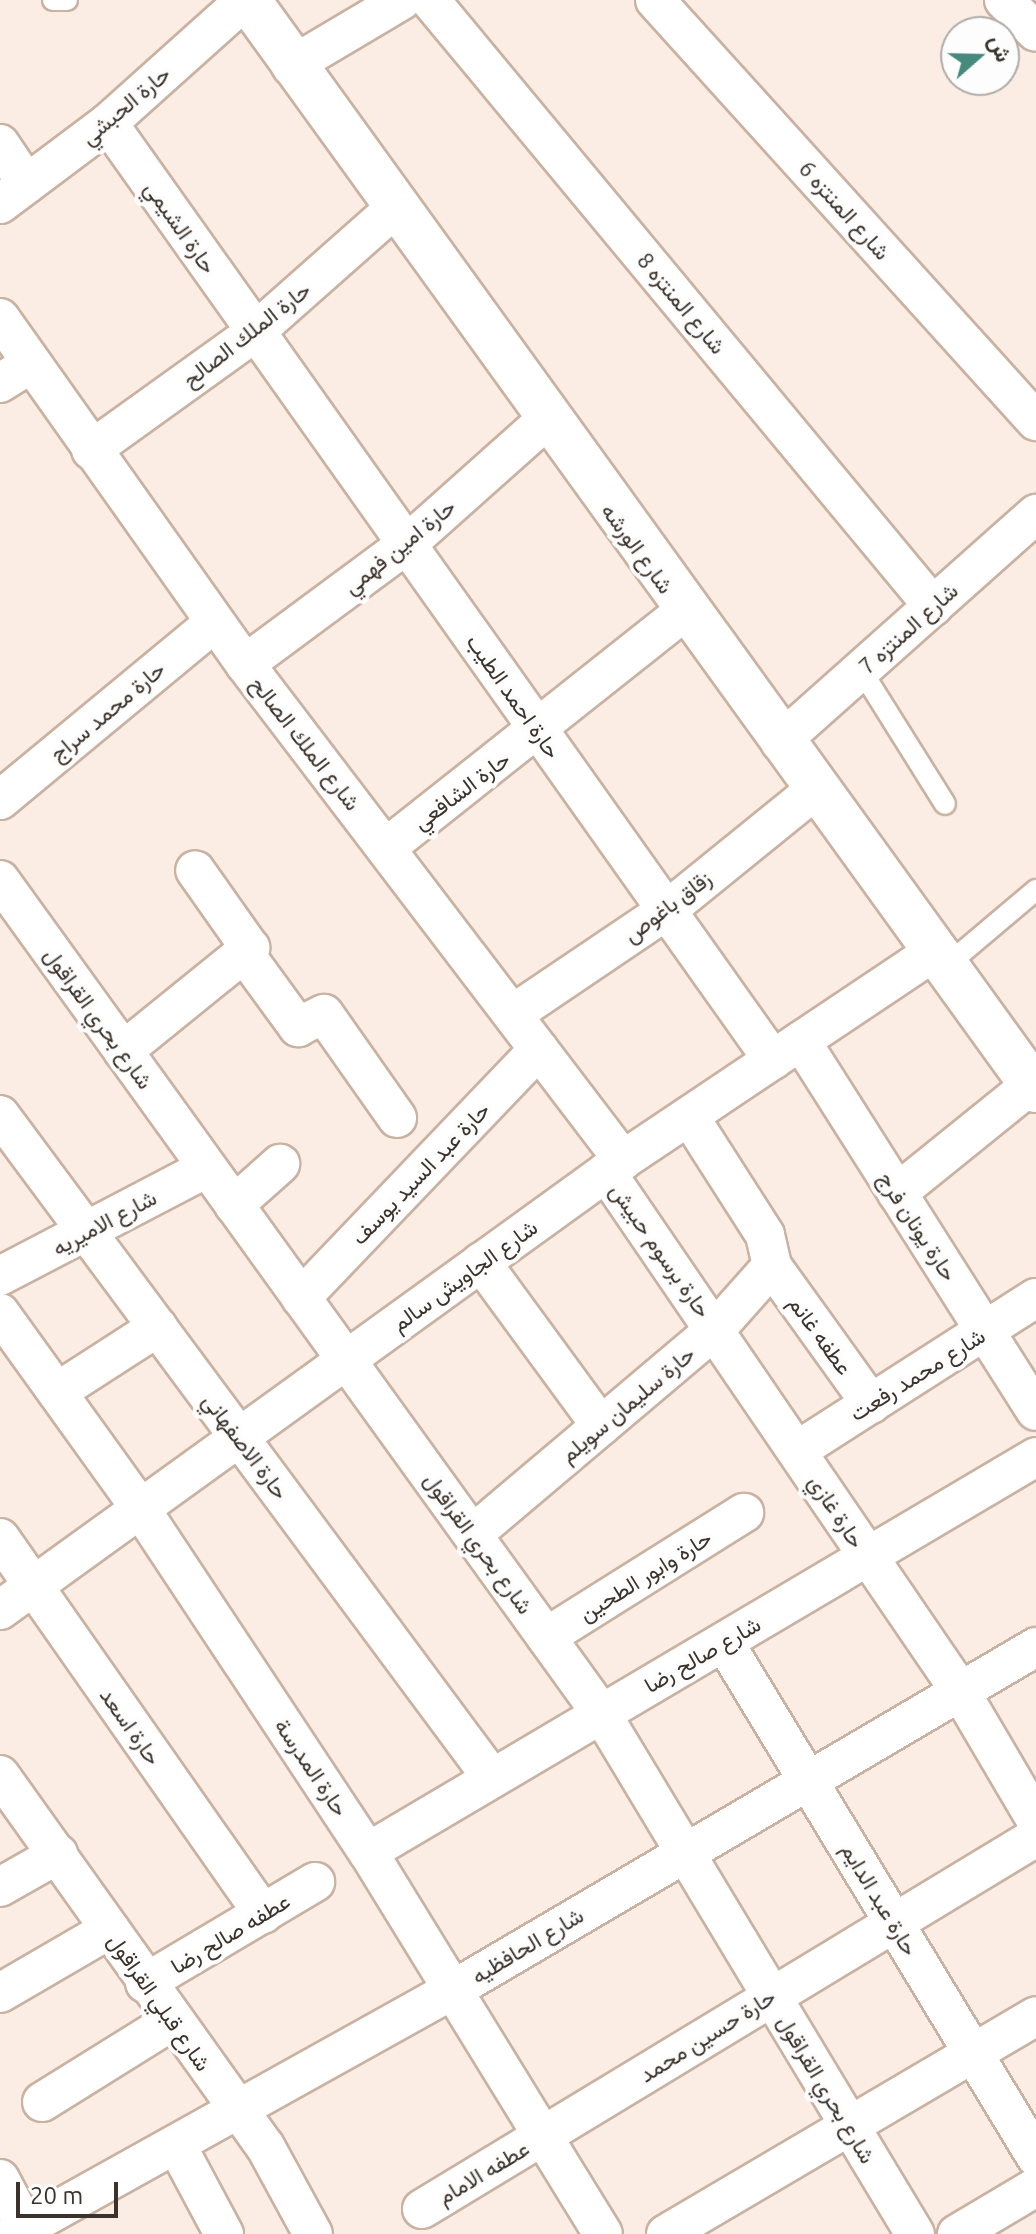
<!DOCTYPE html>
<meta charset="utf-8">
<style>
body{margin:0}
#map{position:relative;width:1036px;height:2234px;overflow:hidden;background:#fbede3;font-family:Ubuntu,Vazirmatn,sans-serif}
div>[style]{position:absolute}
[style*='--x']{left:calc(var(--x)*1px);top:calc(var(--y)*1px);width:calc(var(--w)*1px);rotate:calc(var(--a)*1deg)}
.roads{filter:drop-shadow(2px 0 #c9b2a2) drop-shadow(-2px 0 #c9b2a2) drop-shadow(0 2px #c9b2a2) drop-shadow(0 -2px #c9b2a2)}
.lane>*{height:20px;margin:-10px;padding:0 10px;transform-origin:10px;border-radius:10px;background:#fff}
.street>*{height:38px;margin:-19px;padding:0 19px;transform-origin:19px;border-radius:19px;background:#fff}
.secondary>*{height:44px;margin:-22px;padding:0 22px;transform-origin:22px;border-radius:22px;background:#fff}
span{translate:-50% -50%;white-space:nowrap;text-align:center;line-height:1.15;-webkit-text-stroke:8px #fdfdfd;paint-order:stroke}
.street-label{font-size:22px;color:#3b322b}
.north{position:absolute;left:940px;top:16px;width:80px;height:80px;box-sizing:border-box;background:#fdfdfd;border:2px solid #afaca9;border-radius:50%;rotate:70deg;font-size:22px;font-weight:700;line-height:32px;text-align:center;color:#3b322b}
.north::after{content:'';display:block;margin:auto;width:28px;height:36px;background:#468a7d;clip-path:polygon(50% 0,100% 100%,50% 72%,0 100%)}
.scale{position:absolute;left:16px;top:2182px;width:102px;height:36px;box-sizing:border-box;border:4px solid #3b322b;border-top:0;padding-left:10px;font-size:24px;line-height:28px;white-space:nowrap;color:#3b322b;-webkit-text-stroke:6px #fdfdfd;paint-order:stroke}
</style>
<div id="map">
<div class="roads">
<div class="lane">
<i style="--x:53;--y:0;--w:14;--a:0"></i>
<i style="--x:861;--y:670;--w:158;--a:57.9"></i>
<i style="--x:946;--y:966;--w:118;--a:-40.2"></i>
</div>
<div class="street">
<i style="--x:430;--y:0;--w:788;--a:50.31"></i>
<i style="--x:655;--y:0;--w:568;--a:47.86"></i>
<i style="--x:1004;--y:0;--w:45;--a:45"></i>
<i style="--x:291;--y:66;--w:129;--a:-30.7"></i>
<i style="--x:108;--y:123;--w:1149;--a:54.64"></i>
<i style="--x:0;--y:144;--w:48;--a:56"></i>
<i style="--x:0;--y:204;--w:135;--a:-36.9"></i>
<i style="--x:108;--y:123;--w:184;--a:-41.9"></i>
<i style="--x:0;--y:318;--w:424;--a:54.7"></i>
<i style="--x:245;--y:664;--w:624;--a:52.69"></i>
<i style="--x:0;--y:383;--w:36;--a:-32"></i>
<i style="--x:91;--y:450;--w:202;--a:-35.7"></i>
<i style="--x:255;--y:332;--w:186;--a:-41.5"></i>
<i style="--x:245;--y:664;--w:202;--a:-36.5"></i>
<i style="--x:407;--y:544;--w:186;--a:-41.7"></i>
<i style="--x:780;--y:742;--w:343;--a:-41.7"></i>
<i style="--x:0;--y:800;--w:279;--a:-39.6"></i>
<i style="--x:387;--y:847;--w:379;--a:-38.4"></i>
<i style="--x:0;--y:880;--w:1027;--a:54.19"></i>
<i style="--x:601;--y:1713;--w:608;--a:58.92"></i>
<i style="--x:244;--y:953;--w:92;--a:53.9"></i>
<i style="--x:298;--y:1027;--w:29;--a:-27"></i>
<i style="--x:324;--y:1014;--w:127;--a:54.9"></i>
<i style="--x:513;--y:1014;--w:186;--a:-34"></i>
<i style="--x:667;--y:910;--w:191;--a:-39"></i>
<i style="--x:801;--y:1041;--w:438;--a:57.6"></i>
<i style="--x:123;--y:1051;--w:164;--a:-39"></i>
<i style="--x:250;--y:948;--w:95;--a:-125.2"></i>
<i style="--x:0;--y:1115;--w:826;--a:53.42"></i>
<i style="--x:689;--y:1116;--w:141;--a:57.4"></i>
<i style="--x:765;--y:1235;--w:32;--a:77"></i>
<i style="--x:772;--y:1266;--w:170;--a:54.3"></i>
<i style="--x:606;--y:1172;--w:628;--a:55.7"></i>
<i style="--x:960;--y:1691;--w:150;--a:59.5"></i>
<i style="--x:897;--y:1193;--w:174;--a:-38.9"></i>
<i style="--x:234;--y:1205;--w:62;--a:-41.7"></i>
<i style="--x:481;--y:1262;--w:203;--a:53.8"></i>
<i style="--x:0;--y:1276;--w:233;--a:-27.6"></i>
<i style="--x:301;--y:1298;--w:344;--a:-46.3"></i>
<i style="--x:0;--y:1313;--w:240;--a:54.3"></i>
<i style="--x:140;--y:1508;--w:413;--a:56.5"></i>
<i style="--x:368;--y:1852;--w:448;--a:58.4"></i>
<i style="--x:57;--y:1392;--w:120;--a:-32.8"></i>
<i style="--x:798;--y:1450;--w:282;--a:-32.6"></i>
<i style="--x:473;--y:1534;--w:318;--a:-40.2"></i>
<i style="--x:716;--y:1329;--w:84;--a:-48.4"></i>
<i style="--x:0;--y:1538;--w:459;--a:55"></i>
<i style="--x:0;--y:1610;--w:769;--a:-35.84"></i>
<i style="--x:623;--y:1160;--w:376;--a:-33.8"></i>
<i style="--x:546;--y:1637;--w:234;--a:-32.1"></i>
<i style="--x:724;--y:1642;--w:602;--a:58.79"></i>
<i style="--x:0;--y:1775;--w:456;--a:54.5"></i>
<i style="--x:265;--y:2146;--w:100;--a:61.4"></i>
<i style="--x:368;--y:1852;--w:776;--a:-30.6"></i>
<i style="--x:0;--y:1887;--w:67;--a:-29.6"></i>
<i style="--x:145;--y:1983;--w:198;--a:-30.7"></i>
<i style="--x:0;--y:1993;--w:127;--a:-30.2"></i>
<i style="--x:42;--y:2102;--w:153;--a:-31.9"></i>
<i style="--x:177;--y:2146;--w:100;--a:61.9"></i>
<i style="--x:0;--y:2179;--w:62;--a:62.2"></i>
<i style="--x:422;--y:2209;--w:718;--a:-31.21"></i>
<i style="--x:14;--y:2234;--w:506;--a:-29.1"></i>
<i style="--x:456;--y:1988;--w:673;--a:-30.45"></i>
<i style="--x:666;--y:2234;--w:429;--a:-30.5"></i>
<i style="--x:957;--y:2234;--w:92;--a:-30.7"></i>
</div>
<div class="secondary">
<i style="--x:248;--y:0;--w:1345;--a:54.14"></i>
</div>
</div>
<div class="street-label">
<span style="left:125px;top:105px;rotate:-40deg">حارة الحبشي</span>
<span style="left:845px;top:210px;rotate:48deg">شارع المنتزه 6</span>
<span style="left:181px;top:227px;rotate:55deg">حارة الشيمي</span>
<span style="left:682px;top:303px;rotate:50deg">شارع المنتزه 8</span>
<span style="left:246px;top:334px;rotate:-38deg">حارة الملك الصالح</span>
<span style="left:399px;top:546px;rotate:-39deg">حارة امين فهمي</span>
<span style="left:638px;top:548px;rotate:54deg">شارع الورشه</span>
<span style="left:908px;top:628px;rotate:-42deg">شارع المنتزه 7</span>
<span style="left:514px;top:696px;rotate:55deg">حارة احمد الطيب</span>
<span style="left:107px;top:711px;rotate:-40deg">حارة محمد سراج</span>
<span style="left:306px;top:743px;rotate:52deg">شارع الملك الصالح</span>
<span style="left:461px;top:790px;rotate:-37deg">حارة الشافعي</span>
<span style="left:667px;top:906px;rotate:-37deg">زقاق باغوص</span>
<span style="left:99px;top:1018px;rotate:54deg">شارع بحري القراقول</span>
<span style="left:420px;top:1173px;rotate:-46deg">حارة عبد السيد يوسف</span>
<span style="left:104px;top:1222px;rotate:-28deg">شارع الاميريه</span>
<span style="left:918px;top:1226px;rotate:57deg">حارة يونان فرج</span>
<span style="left:661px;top:1250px;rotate:55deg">حارة برسوم حبيش</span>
<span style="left:464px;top:1275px;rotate:-36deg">شارع الجاويش سالم</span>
<span style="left:821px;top:1335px;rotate:54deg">عطفه غانم</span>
<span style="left:917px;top:1374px;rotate:-32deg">شارع محمد رفعت</span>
<span style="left:627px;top:1404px;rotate:-40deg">حارة سليمان سويلم</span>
<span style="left:246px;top:1446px;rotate:53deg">حارة الاصفهاني</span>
<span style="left:837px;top:1511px;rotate:57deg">حارة غازي</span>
<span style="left:479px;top:1543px;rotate:54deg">شارع بحري القراقول</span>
<span style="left:645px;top:1575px;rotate:-32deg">حارة وابور الطحين</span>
<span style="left:702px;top:1654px;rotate:-30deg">شارع صالح رضا</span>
<span style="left:131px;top:1726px;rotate:55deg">حارة اسعد</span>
<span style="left:312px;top:1767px;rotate:56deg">حارة المدرسة</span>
<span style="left:880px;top:1899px;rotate:59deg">حارة عبد الدايم</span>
<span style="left:230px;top:1933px;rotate:-31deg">عطفه صالح رضا</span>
<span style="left:527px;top:1945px;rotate:-31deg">شارع الحافظيه</span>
<span style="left:160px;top:2002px;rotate:55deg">شارع قبلي القراقول</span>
<span style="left:707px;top:2035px;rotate:-32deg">حارة حسين محمد</span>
<span style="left:827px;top:2089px;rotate:59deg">شارع بحري القراقول</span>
<span style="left:483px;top:2172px;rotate:-31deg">عطفه الامام</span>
</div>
<div class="north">ش</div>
<div class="scale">20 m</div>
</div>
